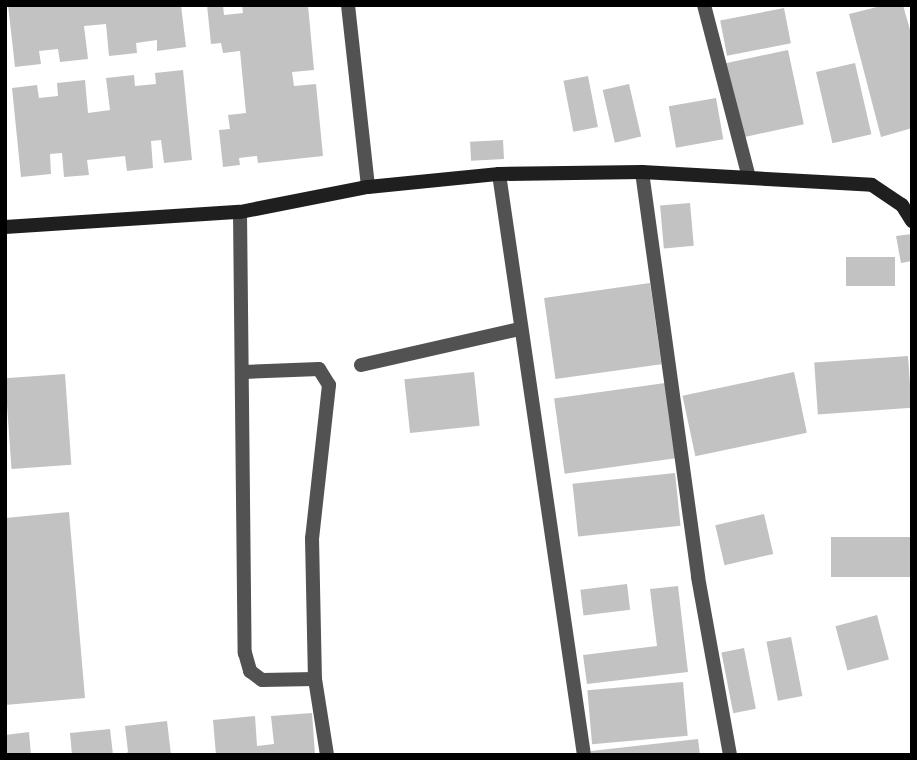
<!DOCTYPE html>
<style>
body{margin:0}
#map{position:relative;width:917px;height:760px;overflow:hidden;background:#fff;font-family:Jost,sans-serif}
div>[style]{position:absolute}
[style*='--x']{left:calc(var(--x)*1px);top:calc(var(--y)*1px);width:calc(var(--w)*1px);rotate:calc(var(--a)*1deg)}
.building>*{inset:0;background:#c2c2c2;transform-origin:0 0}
.lane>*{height:14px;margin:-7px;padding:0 7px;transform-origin:7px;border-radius:7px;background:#525252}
.street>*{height:14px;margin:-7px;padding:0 7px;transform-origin:7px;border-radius:7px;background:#525252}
.secondary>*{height:14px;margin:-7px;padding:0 7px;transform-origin:7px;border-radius:7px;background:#1f1f1f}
span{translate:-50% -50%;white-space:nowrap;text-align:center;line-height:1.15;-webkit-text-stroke:6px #fff;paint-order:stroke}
.frame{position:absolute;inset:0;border:7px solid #000;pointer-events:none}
</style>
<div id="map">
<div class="building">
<i style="clip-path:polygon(8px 5px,181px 5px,186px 47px,157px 51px,157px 40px,136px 43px,137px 53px,109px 56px,106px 24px,84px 26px,88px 59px,60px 62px,58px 49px,39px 51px,41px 64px,15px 67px)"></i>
<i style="clip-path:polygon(207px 5px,223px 5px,224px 15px,243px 13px,242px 5px,308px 5px,314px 70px,292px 72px,294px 86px,316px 84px,323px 156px,258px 163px,257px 156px,239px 158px,240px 165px,223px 167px,219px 130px,230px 129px,228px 115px,246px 113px,240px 51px,223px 53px,221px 43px,211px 44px)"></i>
<i style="clip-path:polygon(885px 5px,903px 5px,912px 37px,912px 128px,881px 137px,849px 14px)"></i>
<i style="left:784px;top:8px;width:36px;height:65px;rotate:79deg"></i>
<i style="left:788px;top:50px;width:76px;height:64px;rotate:78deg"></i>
<i style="left:855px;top:63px;width:73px;height:40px;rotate:77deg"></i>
<i style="clip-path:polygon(183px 70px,192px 160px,164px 163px,161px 140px,151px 141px,153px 168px,127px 171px,125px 156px,87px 160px,89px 175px,64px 177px,62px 153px,50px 154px,51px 174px,21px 177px,12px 88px,37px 85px,39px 98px,58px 96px,57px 83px,85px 80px,88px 113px,110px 110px,106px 78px,134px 75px,135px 86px,156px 84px,155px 73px)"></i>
<i style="left:588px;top:76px;width:52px;height:25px;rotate:79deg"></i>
<i style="left:629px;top:84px;width:54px;height:27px;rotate:77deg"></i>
<i style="left:716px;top:98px;width:42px;height:48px;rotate:80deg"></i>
<i style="left:503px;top:140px;width:19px;height:33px;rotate:87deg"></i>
<i style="left:690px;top:203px;width:43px;height:30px;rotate:85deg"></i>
<i style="clip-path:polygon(912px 234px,912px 261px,901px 263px,896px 236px)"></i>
<i style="left:846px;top:257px;width:49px;height:29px"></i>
<i style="left:650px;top:283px;width:82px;height:107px;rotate:82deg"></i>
<i style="left:908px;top:356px;width:52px;height:94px;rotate:86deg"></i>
<i style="left:474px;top:372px;width:54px;height:70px;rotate:84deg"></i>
<i style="left:794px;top:372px;width:62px;height:114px;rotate:78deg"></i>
<i style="left:65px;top:374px;width:91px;height:60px;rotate:86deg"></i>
<i style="left:665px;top:383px;width:76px;height:112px;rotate:82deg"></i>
<i style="left:675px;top:473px;width:53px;height:103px;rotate:84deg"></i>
<i style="clip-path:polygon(69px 512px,85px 698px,5px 705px,5px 518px)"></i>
<i style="left:764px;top:514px;width:41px;height:50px;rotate:77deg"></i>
<i style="left:912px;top:537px;width:40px;height:81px;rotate:90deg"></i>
<i style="left:627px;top:584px;width:26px;height:47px;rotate:83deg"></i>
<i style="clip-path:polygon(678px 586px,688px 672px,587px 684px,583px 655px,657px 646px,650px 589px)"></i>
<i style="left:877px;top:615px;width:46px;height:43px;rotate:75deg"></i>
<i style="left:791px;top:637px;width:60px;height:25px;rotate:79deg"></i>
<i style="left:744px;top:648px;width:62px;height:23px;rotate:79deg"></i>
<i style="left:683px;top:682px;width:54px;height:96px;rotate:85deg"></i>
<i style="clip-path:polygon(312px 713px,315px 755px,216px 755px,213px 720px,255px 716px,257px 746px,274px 744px,271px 716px)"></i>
<i style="clip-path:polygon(167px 721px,171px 755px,123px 755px,128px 752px,125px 726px)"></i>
<i style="clip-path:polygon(110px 729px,113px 755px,72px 755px,70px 733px)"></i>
<i style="clip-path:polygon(29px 732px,31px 755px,5px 755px,5px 735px)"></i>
<i style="clip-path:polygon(698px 739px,700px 755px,591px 755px,591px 751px)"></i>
</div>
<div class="lane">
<i style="--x:499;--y:174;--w:587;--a:81.68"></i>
<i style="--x:240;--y:212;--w:441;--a:89.4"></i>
<i style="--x:245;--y:653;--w:19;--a:74"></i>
<i style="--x:250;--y:671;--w:15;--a:37"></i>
<i style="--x:262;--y:680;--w:53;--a:-1.1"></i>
<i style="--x:361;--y:365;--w:162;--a:-12.8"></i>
<i style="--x:244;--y:372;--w:75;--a:-2.3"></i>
<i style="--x:319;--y:369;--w:19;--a:58"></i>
<i style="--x:329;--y:385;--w:154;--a:96.3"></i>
<i style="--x:312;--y:538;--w:141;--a:88.8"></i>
<i style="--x:315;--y:679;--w:77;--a:81"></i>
</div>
<div class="street">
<i style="--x:348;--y:5;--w:183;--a:83.7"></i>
<i style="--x:704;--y:5;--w:175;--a:75.4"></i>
<i style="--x:642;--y:172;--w:409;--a:82.1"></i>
<i style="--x:698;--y:577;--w:181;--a:79.8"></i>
</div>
<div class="secondary">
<i style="--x:5;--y:227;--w:235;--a:-3.7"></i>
<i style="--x:240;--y:212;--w:130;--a:-11.1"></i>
<i style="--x:368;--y:187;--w:132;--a:-5.7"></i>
<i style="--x:499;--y:174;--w:143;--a:-0.8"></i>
<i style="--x:642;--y:172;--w:230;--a:3.2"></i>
<i style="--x:872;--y:185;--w:36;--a:34"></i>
<i style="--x:902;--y:205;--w:19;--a:58"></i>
</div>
<div class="frame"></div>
</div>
